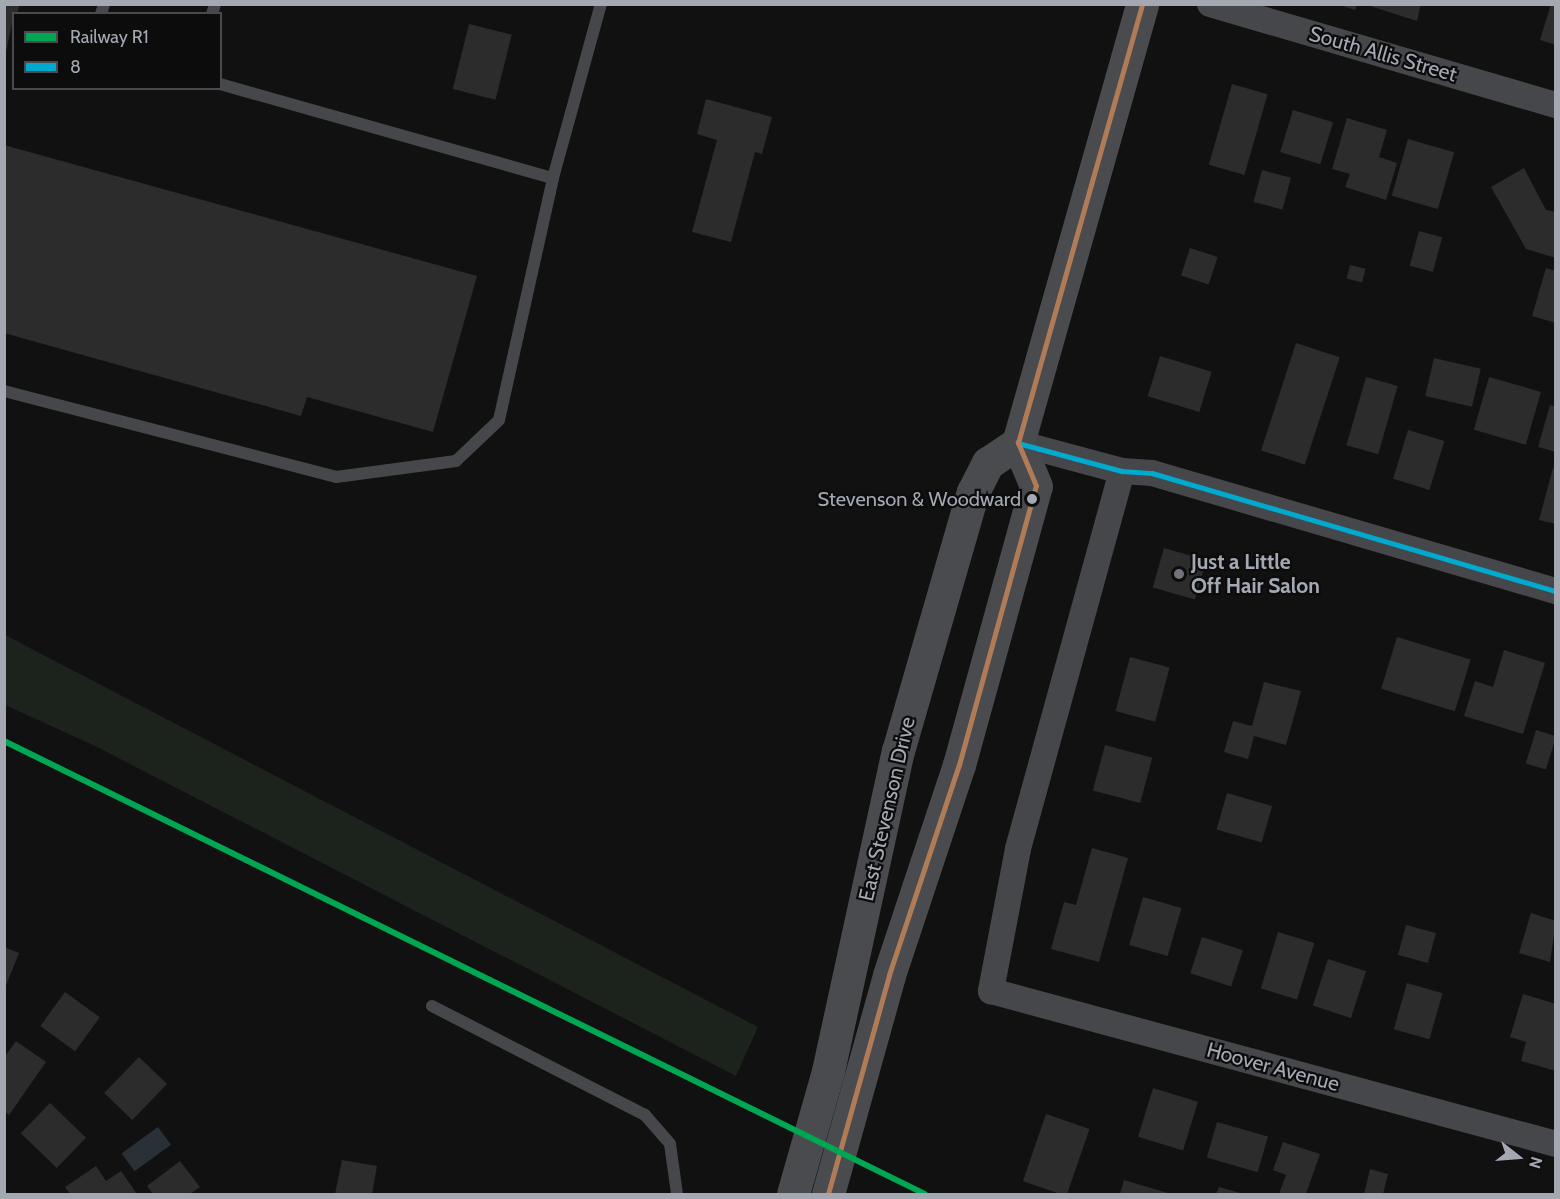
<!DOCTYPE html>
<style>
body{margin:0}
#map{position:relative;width:1560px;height:1199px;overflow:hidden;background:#111112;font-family:Cabin,sans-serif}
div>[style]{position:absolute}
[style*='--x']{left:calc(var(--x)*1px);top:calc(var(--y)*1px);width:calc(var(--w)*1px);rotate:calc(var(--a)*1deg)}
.green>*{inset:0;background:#1c221c}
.water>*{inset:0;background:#293136;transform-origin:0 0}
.building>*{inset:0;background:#2c2c2d;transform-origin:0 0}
.lane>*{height:12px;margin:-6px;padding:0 6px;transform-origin:6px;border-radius:6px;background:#46474a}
.street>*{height:26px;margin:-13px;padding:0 13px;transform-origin:13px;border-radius:13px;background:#46474a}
.secondary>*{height:33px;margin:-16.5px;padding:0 16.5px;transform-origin:16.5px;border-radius:16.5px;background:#4a4b4e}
.bus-1>*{height:4.5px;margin:-2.25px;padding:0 2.25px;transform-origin:2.25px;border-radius:2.25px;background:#00a9ce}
.bus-2>*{height:4.5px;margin:-2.25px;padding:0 2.25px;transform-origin:2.25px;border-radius:2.25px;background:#b07c57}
.rail-1>*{height:6px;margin:-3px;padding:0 3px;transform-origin:3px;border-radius:3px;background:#00a651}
.dots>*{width:16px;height:16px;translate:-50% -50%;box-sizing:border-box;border:3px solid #0c0c0d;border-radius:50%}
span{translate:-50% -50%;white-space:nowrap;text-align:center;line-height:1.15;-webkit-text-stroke:4.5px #0c0c0d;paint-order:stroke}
.bus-label{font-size:20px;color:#a3a8b2}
.right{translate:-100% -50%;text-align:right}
.street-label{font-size:21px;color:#a3a8b2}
.poi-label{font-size:21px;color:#a3a8b2;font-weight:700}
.left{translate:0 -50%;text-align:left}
.frame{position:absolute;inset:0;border:6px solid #a3a8b2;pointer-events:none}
.legend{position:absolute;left:12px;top:12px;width:210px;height:78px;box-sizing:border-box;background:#0c0c0d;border:2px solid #484a4f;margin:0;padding:8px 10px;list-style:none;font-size:18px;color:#a3a8b2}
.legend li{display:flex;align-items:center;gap:12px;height:30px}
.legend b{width:30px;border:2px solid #484a4f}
.north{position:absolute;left:1488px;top:1127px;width:60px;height:60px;-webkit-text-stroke:4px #0c0c0d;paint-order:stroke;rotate:107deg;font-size:16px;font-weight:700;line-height:24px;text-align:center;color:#a3a8b2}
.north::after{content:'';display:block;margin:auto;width:21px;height:27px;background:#a3a8b2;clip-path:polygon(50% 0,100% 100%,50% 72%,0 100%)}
</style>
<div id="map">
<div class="green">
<i style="clip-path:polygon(5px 635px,758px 1027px,736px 1076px,95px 746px,5px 705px)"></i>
</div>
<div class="water">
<i style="left:158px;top:1127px;width:22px;height:45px;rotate:54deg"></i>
</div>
<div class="building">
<i style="clip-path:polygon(4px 4px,20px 4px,17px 14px,14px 14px,5px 57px)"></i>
<i style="clip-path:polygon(1337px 4px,1357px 4px,1355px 10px)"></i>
<i style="clip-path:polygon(1364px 4px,1421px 4px,1417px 21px)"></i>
<i style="clip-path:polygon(1551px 4px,1556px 4px,1556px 45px,1540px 40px)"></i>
<i style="left:469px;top:24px;width:44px;height:67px;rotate:14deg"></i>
<i style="left:1232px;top:84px;width:37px;height:84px;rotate:16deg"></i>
<i style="clip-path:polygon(706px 99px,772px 117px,762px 154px,755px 152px,731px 242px,692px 232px,717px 140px,697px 134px)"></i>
<i style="left:1293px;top:110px;width:42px;height:44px;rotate:17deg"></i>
<i style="clip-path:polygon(1347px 118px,1387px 130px,1379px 157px,1397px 163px,1386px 200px,1345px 187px,1350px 174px,1332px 169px)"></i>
<i style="left:1408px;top:139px;width:48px;height:59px;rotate:16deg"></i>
<i style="clip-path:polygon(4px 145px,477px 276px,433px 432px,307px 397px,301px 416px,4px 333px)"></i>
<i style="clip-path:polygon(1524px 168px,1546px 210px,1556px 212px,1556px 258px,1526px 249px,1491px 187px)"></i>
<i style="left:1262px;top:170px;width:30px;height:33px;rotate:15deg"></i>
<i style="left:1419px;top:231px;width:24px;height:36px;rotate:15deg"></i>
<i style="left:1190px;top:248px;width:29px;height:29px;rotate:18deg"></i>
<i style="left:1350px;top:265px;width:16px;height:14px;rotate:14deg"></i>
<i style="clip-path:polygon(1546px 268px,1556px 271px,1556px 323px,1532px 316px)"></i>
<i style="left:1296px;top:343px;width:46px;height:113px;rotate:18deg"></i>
<i style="left:1160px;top:356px;width:54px;height:42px;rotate:17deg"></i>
<i style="left:1434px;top:358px;width:48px;height:39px;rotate:13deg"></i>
<i style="left:1366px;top:377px;width:33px;height:71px;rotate:16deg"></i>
<i style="left:1489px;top:377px;width:54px;height:55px;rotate:16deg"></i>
<i style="clip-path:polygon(1550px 405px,1556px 407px,1556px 452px,1538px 447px)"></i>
<i style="left:1408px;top:430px;width:38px;height:51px;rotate:17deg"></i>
<i style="clip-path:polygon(1553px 468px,1556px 468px,1556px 524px,1539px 520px)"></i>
<i style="left:1164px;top:548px;width:44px;height:41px;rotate:16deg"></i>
<i style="left:1397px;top:637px;width:77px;height:54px;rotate:17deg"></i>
<i style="clip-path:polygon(1504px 650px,1545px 663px,1523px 734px,1464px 716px,1475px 681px,1493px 687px)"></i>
<i style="left:1130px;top:657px;width:41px;height:56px;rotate:15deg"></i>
<i style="clip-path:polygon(1264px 682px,1301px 691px,1286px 745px,1254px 736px,1248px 759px,1224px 752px,1233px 721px,1252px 726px)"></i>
<i style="left:1536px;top:730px;width:21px;height:35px;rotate:17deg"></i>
<i style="left:1105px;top:745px;width:49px;height:47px;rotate:15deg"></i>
<i style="left:1227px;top:793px;width:47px;height:38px;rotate:16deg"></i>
<i style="clip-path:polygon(1092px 848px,1128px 858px,1099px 962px,1051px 949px,1064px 902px,1076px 905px)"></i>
<i style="left:1143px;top:897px;width:40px;height:50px;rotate:16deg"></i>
<i style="clip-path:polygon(1531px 913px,1556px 921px,1550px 962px,1519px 953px)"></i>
<i style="left:1406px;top:925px;width:31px;height:31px;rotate:15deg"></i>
<i style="left:1278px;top:932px;width:38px;height:59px;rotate:17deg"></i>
<i style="left:1202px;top:937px;width:43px;height:38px;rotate:18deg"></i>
<i style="clip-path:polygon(4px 947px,19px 953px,5px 988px,4px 988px)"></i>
<i style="left:1328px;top:959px;width:40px;height:49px;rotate:18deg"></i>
<i style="left:1407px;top:983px;width:37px;height:48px;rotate:16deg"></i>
<i style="left:65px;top:992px;width:43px;height:42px;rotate:36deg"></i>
<i style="clip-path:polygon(1523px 994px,1556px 1004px,1556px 1071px,1521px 1061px,1526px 1042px,1510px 1037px)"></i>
<i style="clip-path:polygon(16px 1041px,46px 1062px,9px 1115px,4px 1111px,4px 1058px)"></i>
<i style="left:139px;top:1057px;width:39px;height:50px;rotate:44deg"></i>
<i style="left:1153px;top:1088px;width:47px;height:51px;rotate:17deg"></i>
<i style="left:50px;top:1103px;width:50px;height:42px;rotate:44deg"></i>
<i style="left:1046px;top:1114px;width:46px;height:71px;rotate:19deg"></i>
<i style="left:1217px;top:1122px;width:53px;height:37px;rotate:16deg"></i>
<i style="clip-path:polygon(1283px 1142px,1320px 1154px,1306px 1194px,1279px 1194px,1286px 1175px,1273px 1170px)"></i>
<i style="clip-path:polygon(342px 1160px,377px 1166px,372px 1194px,335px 1194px)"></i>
<i style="clip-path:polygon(180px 1161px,200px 1187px,190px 1194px,153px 1194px,147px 1186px)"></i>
<i style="clip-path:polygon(96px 1166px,106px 1181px,121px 1171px,137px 1194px,70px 1194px,65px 1187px)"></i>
<i style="clip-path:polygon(1370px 1169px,1388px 1174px,1383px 1194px,1364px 1194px)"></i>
<i style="clip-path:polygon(1124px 1180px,1168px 1193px,1167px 1194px,1120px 1194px)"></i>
<i style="clip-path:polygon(1219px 1187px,1244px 1194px,1216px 1194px)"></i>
</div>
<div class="lane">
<i style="--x:101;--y:14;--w:10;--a:-73"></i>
<i style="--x:212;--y:14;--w:10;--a:-73"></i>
<i style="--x:220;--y:84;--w:346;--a:15.8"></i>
<i style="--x:553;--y:178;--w:180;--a:-74.6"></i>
<i style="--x:4;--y:391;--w:343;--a:14.5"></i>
<i style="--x:336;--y:477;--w:121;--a:-7.6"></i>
<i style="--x:456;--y:461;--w:59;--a:-43.6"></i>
<i style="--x:499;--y:420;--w:248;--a:-77.4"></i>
<i style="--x:432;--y:1006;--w:239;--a:27.1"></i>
<i style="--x:645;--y:1115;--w:38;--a:49"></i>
<i style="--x:670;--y:1144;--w:50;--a:82"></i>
</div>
<div class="street">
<i style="--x:1210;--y:4;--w:360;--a:16.3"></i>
<i style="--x:1018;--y:443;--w:108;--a:15.1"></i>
<i style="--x:1122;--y:471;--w:30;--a:4"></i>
<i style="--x:1152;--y:473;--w:421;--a:16.3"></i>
<i style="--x:1122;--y:471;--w:392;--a:105.4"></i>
<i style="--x:1018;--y:849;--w:145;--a:100.8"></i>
<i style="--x:991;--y:991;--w:585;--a:15.15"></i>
</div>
<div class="secondary">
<i style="--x:793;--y:1194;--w:128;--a:-74.1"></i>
<i style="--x:828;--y:1071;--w:328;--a:-77.7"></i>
<i style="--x:898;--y:751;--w:270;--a:-73.9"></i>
<i style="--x:973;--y:492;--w:33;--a:-63"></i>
<i style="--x:988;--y:463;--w:36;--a:-34"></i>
<i style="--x:828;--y:1194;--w:227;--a:-74.4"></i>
<i style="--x:889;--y:975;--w:221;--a:-71.6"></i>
<i style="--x:959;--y:765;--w:289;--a:-74.6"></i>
<i style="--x:1036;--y:486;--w:47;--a:-112.7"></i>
<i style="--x:1018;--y:443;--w:456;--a:-74.2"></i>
</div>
<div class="bus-1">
<i style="--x:1018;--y:443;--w:108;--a:15.1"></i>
<i style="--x:1122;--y:471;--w:30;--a:4"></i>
<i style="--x:1152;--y:473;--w:421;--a:16.3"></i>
</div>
<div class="bus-2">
<i style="--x:828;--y:1194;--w:227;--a:-74.4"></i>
<i style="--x:889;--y:975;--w:221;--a:-71.6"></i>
<i style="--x:959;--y:765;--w:289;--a:-74.6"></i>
<i style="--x:1036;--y:486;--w:47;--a:-112.7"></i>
<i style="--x:1018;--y:443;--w:456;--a:-74.2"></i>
</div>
<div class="rail-1">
<i style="--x:4;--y:741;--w:1026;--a:26.19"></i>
</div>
<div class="dots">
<i style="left:1032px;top:499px;background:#a3a8b2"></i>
<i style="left:1179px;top:574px;background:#70737a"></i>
</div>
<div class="bus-label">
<span class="right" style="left:1021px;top:499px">Stevenson &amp; Woodward</span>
</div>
<div class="street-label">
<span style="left:1383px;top:54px;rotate:16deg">South Allis Street</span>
<span style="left:887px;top:809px;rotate:-77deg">East Stevenson Drive</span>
<span style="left:1273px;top:1067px;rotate:15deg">Hoover Avenue</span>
</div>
<div class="poi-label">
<span class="left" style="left:1191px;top:574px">Just a Little<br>Off Hair Salon</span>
</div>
<div class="frame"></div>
<ul class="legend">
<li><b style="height:8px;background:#00a651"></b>Railway R1</li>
<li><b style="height:8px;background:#00a9ce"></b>8</li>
</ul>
<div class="north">N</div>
</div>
